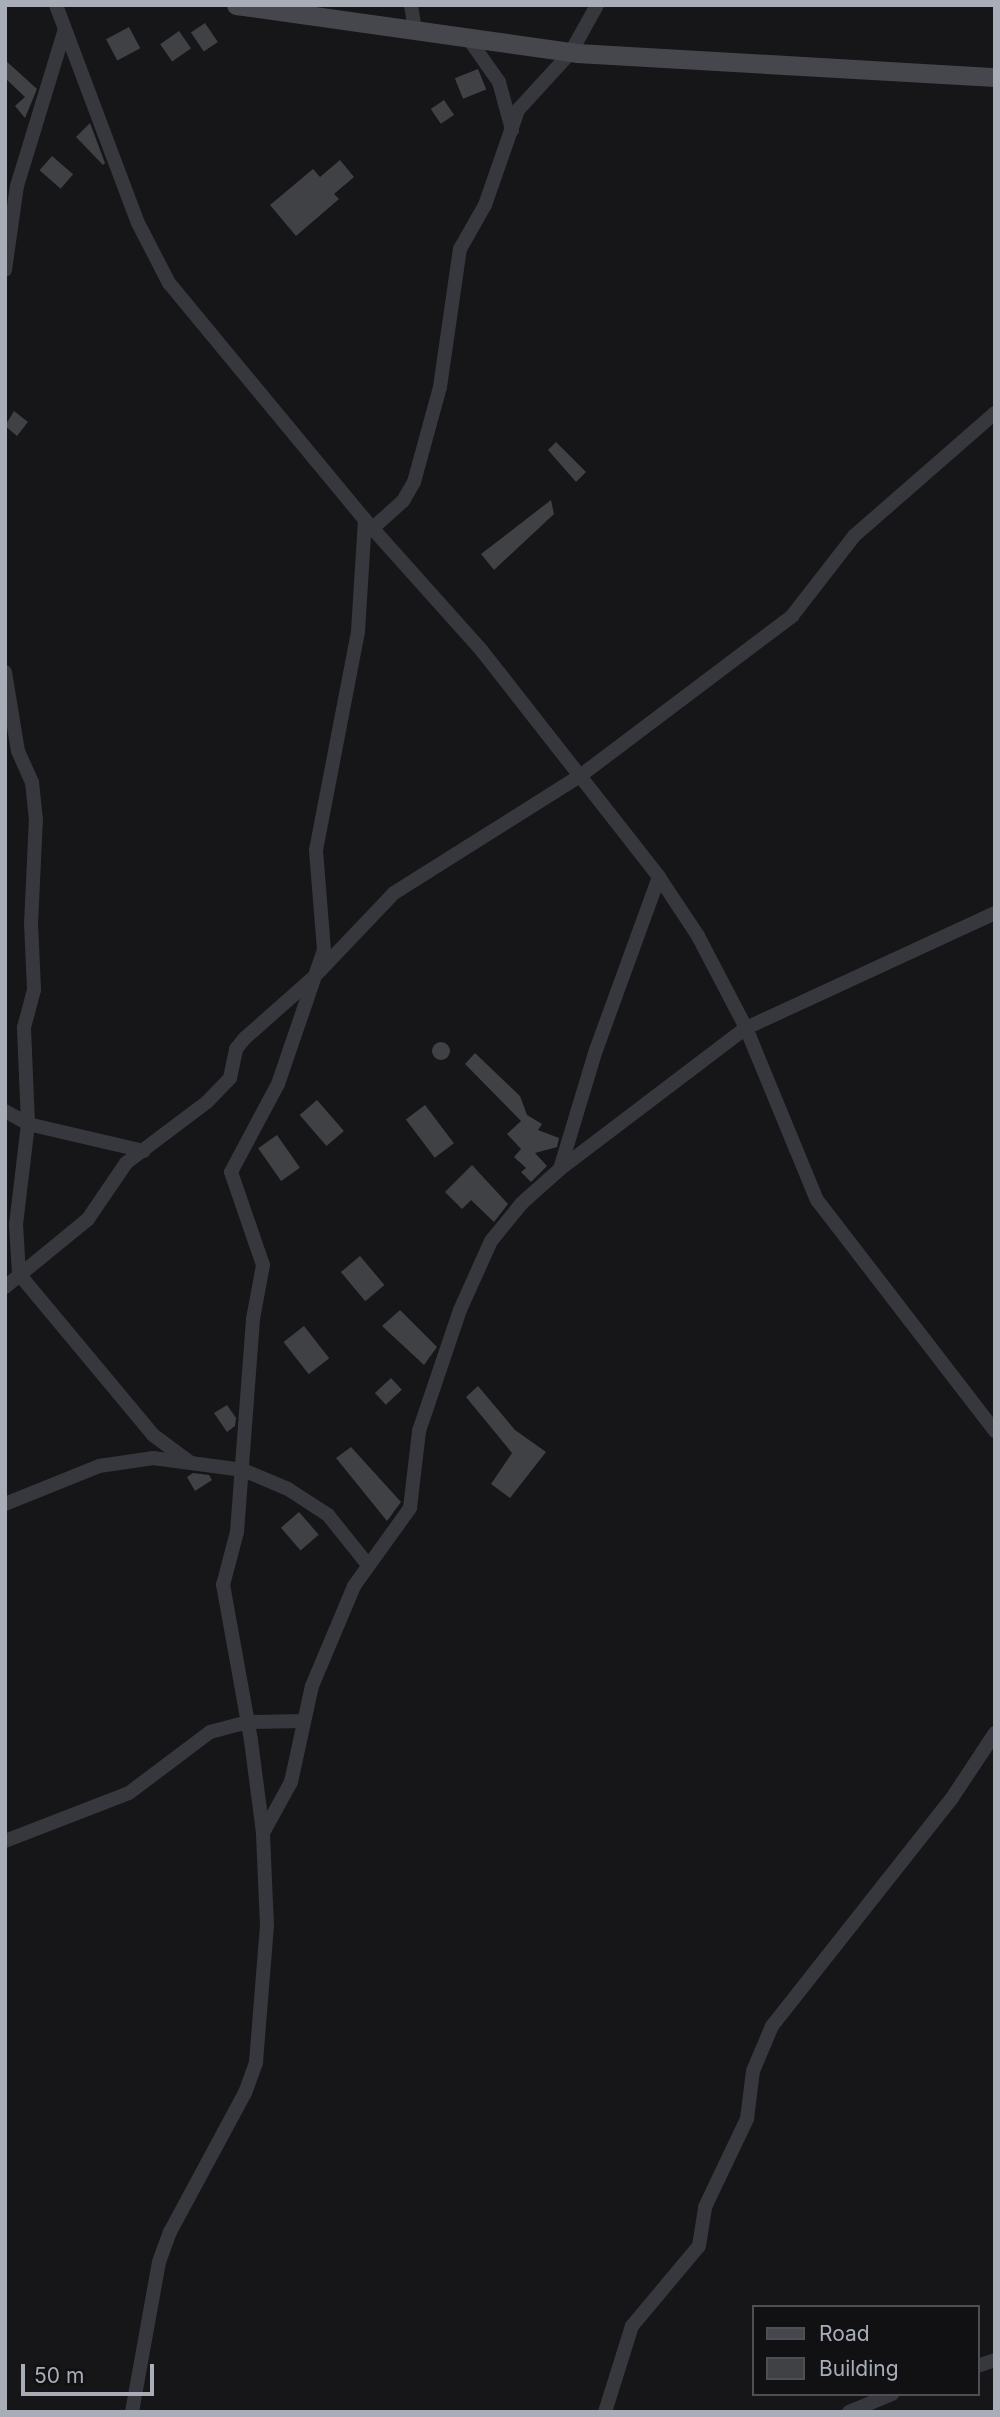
<!DOCTYPE html>
<style>
body{margin:0}
#map{position:relative;width:1000px;height:2417px;overflow:hidden;background:#161618;font-family:Inter,sans-serif}
div>[style]{position:absolute}
[style*='--x']{left:calc(var(--x)*1px);top:calc(var(--y)*1px);width:calc(var(--w)*1px);rotate:calc(var(--a)*1deg)}
.building>*{inset:0;background:#404145;transform-origin:0 0}
.round{border-radius:50%}
.street>*{height:14px;margin:-7px;padding:0 7px;transform-origin:7px;border-radius:7px;background:#37383d}
.secondary>*{height:19px;margin:-9.5px;padding:0 9.5px;transform-origin:9.5px;border-radius:9.5px;background:#45474d}
span{translate:-50% -50%;white-space:nowrap;text-align:center;line-height:1.15;-webkit-text-stroke:5px #111113;paint-order:stroke}
.frame{position:absolute;inset:0;border:7px solid #a8adb8;pointer-events:none}
.legend{position:absolute;left:752px;top:2305px;width:228px;height:91px;box-sizing:border-box;background:#111113;border:2px solid #4d4f55;margin:0;padding:9px 12px;list-style:none;font-size:21px;color:#a8adb8}
.legend li{display:flex;align-items:center;gap:14px;height:35px}
.legend b{width:35px;border:2px solid #4d4f55}
.scale{position:absolute;left:21px;top:2364px;width:133px;height:32px;box-sizing:border-box;border:4px solid #a8adb8;border-top:0;padding-left:9px;font-size:21px;line-height:24px;white-space:nowrap;color:#a8adb8;-webkit-text-stroke:5px #111113;paint-order:stroke}
</style>
<div id="map">
<div class="building">
<i style="left:205px;top:23px;width:23px;height:17px;rotate:56deg"></i>
<i style="left:129px;top:27px;width:24px;height:26px;rotate:62deg"></i>
<i style="left:179px;top:31px;width:21px;height:23px;rotate:55deg"></i>
<i style="clip-path:polygon(5px 60px,37px 89px,25px 118px,15px 106px,25px 97px,5px 78px)"></i>
<i style="left:478px;top:69px;width:22px;height:25px;rotate:68deg"></i>
<i style="left:444px;top:100px;width:18px;height:16px;rotate:56deg"></i>
<i style="clip-path:polygon(90px 123px,105px 163px,103px 165px,76px 137px)"></i>
<i style="left:52px;top:156px;width:28px;height:19px;rotate:41deg"></i>
<i style="clip-path:polygon(340px 160px,354px 177px,334px 194px,339px 199px,296px 236px,270px 205px,313px 169px,320px 177px)"></i>
<i style="clip-path:polygon(14px 411px,28px 422px,17px 436px,5px 426px)"></i>
<i style="clip-path:polygon(556px 442px,586px 472px,576px 482px,548px 450px)"></i>
<i style="clip-path:polygon(551px 500px,554px 514px,494px 570px,481px 554px)"></i>
<i class="round" style="left:432px;top:1042px;width:18px;height:18px"></i>
<i style="clip-path:polygon(475px 1053px,520px 1096px,527px 1115px,542px 1124px,538px 1130px,559px 1138px,557px 1147px,535px 1153px,547px 1166px,531px 1182px,521px 1172px,526px 1168px,514px 1157px,521px 1149px,507px 1134px,521px 1121px,465px 1064px)"></i>
<i style="left:317px;top:1100px;width:41px;height:23px;rotate:49deg"></i>
<i style="left:425px;top:1105px;width:48px;height:24px;rotate:53deg"></i>
<i style="left:277px;top:1135px;width:40px;height:23px;rotate:55deg"></i>
<i style="clip-path:polygon(472px 1165px,508px 1204px,494px 1222px,471px 1200px,462px 1209px,445px 1192px)"></i>
<i style="left:360px;top:1256px;width:38px;height:25px;rotate:50deg"></i>
<i style="clip-path:polygon(400px 1310px,437px 1347px,424px 1365px,382px 1326px)"></i>
<i style="left:304px;top:1326px;width:41px;height:26px;rotate:52deg"></i>
<i style="left:391px;top:1378px;width:16px;height:22px;rotate:47deg"></i>
<i style="clip-path:polygon(478px 1386px,515px 1430px,546px 1452px,510px 1498px,491px 1484px,512px 1453px,466px 1397px)"></i>
<i style="clip-path:polygon(227px 1405px,236px 1418px,235px 1426px,227px 1432px,214px 1413px)"></i>
<i style="clip-path:polygon(351px 1447px,401px 1502px,387px 1521px,336px 1458px)"></i>
<i style="clip-path:polygon(193px 1473px,209px 1475px,212px 1480px,195px 1491px,187px 1477px)"></i>
<i style="left:299px;top:1512px;width:30px;height:24px;rotate:49deg"></i>
</div>
<div class="street">
<i style="--x:56;--y:5;--w:233;--a:69.4"></i>
<i style="--x:138;--y:223;--w:68;--a:62.7"></i>
<i style="--x:169;--y:283;--w:308;--a:50.4"></i>
<i style="--x:365;--y:520;--w:176;--a:48.2"></i>
<i style="--x:482;--y:651;--w:287;--a:51.9"></i>
<i style="--x:659;--y:877;--w:71;--a:56.5"></i>
<i style="--x:698;--y:936;--w:104;--a:62.4"></i>
<i style="--x:746;--y:1028;--w:186;--a:67.6"></i>
<i style="--x:817;--y:1200;--w:292;--a:52.4"></i>
<i style="--x:411;--y:5;--w:25;--a:81"></i>
<i style="--x:468;--y:38;--w:54;--a:54.8"></i>
<i style="--x:499;--y:82;--w:50;--a:74.8"></i>
<i style="--x:5;--y:270;--w:85;--a:-81.9"></i>
<i style="--x:17;--y:186;--w:161;--a:-73"></i>
<i style="--x:374;--y:527;--w:39;--a:-42"></i>
<i style="--x:403;--y:501;--w:22;--a:-60"></i>
<i style="--x:414;--y:482;--w:98;--a:-74.7"></i>
<i style="--x:440;--y:387;--w:139;--a:-81.8"></i>
<i style="--x:460;--y:249;--w:51;--a:-60.4"></i>
<i style="--x:485;--y:205;--w:101;--a:-70.8"></i>
<i style="--x:518;--y:110;--w:79;--a:-47.6"></i>
<i style="--x:571;--y:52;--w:54;--a:-61"></i>
<i style="--x:5;--y:672;--w:80;--a:80.7"></i>
<i style="--x:18;--y:751;--w:34;--a:66"></i>
<i style="--x:32;--y:782;--w:36;--a:84"></i>
<i style="--x:36;--y:818;--w:105;--a:92.7"></i>
<i style="--x:31;--y:923;--w:67;--a:87.4"></i>
<i style="--x:34;--y:990;--w:39;--a:105"></i>
<i style="--x:24;--y:1028;--w:96;--a:87.6"></i>
<i style="--x:28;--y:1124;--w:101;--a:96.8"></i>
<i style="--x:16;--y:1224;--w:50;--a:86.6"></i>
<i style="--x:19;--y:1274;--w:209;--a:50.2"></i>
<i style="--x:153;--y:1435;--w:47;--a:36.4"></i>
<i style="--x:5;--y:1111;--w:26;--a:29"></i>
<i style="--x:28;--y:1124;--w:119;--a:13.1"></i>
<i style="--x:560;--y:1169;--w:124;--a:-73.2"></i>
<i style="--x:596;--y:1050;--w:184;--a:-70"></i>
<i style="--x:5;--y:1287;--w:107;--a:-39.3"></i>
<i style="--x:88;--y:1219;--w:68;--a:-55.8"></i>
<i style="--x:126;--y:1163;--w:101;--a:-37"></i>
<i style="--x:207;--y:1102;--w:33;--a:-46"></i>
<i style="--x:230;--y:1078;--w:30;--a:-78"></i>
<i style="--x:236;--y:1049;--w:14;--a:-51"></i>
<i style="--x:245;--y:1038;--w:92;--a:-41.5"></i>
<i style="--x:314;--y:977;--w:116;--a:-46.4"></i>
<i style="--x:394;--y:893;--w:220;--a:-32.2"></i>
<i style="--x:580;--y:776;--w:266;--a:-37"></i>
<i style="--x:792;--y:616;--w:101;--a:-52.2"></i>
<i style="--x:854;--y:536;--w:187;--a:-41.1"></i>
<i style="--x:5;--y:1504;--w:101;--a:-22"></i>
<i style="--x:99;--y:1466;--w:55;--a:-8.4"></i>
<i style="--x:153;--y:1458;--w:91;--a:7.6"></i>
<i style="--x:243;--y:1470;--w:49;--a:22.9"></i>
<i style="--x:288;--y:1489;--w:48;--a:33"></i>
<i style="--x:328;--y:1515;--w:64;--a:51.3"></i>
<i style="--x:263;--y:1833;--w:58;--a:-61.2"></i>
<i style="--x:291;--y:1782;--w:98;--a:-77.7"></i>
<i style="--x:312;--y:1686;--w:108;--a:-67.2"></i>
<i style="--x:354;--y:1586;--w:96;--a:-54.3"></i>
<i style="--x:410;--y:1508;--w:78;--a:-83.3"></i>
<i style="--x:419;--y:1431;--w:128;--a:-71.3"></i>
<i style="--x:460;--y:1310;--w:76;--a:-65.8"></i>
<i style="--x:491;--y:1241;--w:49;--a:-50.8"></i>
<i style="--x:522;--y:1203;--w:51;--a:-41.8"></i>
<i style="--x:560;--y:1169;--w:233;--a:-37.2"></i>
<i style="--x:746;--y:1028;--w:274;--a:-24.8"></i>
<i style="--x:5;--y:1841;--w:133;--a:-21.2"></i>
<i style="--x:129;--y:1793;--w:101;--a:-37"></i>
<i style="--x:210;--y:1732;--w:39;--a:-15"></i>
<i style="--x:248;--y:1722;--w:55;--a:-1"></i>
<i style="--x:977;--y:2366;--w:19;--a:-18"></i>
<i style="--x:132;--y:2412;--w:152;--a:-79.8"></i>
<i style="--x:159;--y:2262;--w:32;--a:-70"></i>
<i style="--x:170;--y:2232;--w:158;--a:-61.7"></i>
<i style="--x:245;--y:2093;--w:33;--a:-70"></i>
<i style="--x:256;--y:2062;--w:136;--a:-85.4"></i>
<i style="--x:267;--y:1926;--w:93;--a:-92.5"></i>
<i style="--x:263;--y:1833;--w:94;--a:-97.4"></i>
<i style="--x:251;--y:1740;--w:158;--a:-100.2"></i>
<i style="--x:223;--y:1585;--w:55;--a:-75.2"></i>
<i style="--x:237;--y:1532;--w:214;--a:-85.7"></i>
<i style="--x:253;--y:1319;--w:55;--a:-79.5"></i>
<i style="--x:263;--y:1265;--w:98;--a:-109"></i>
<i style="--x:231;--y:1172;--w:100;--a:-61.9"></i>
<i style="--x:278;--y:1084;--w:142;--a:-71.1"></i>
<i style="--x:324;--y:950;--w:100;--a:-94.6"></i>
<i style="--x:316;--y:850;--w:223;--a:-79.1"></i>
<i style="--x:358;--y:631;--w:111;--a:-86.4"></i>
<i style="--x:605;--y:2412;--w:90;--a:-72.6"></i>
<i style="--x:632;--y:2326;--w:104;--a:-50.1"></i>
<i style="--x:699;--y:2246;--w:39;--a:-81"></i>
<i style="--x:705;--y:2207;--w:98;--a:-64.5"></i>
<i style="--x:747;--y:2119;--w:48;--a:-82.9"></i>
<i style="--x:753;--y:2071;--w:49;--a:-67.1"></i>
<i style="--x:772;--y:2026;--w:290;--a:-51.7"></i>
<i style="--x:952;--y:1798;--w:78;--a:-56.5"></i>
<i style="--x:849;--y:2412;--w:47;--a:-22.7"></i>
</div>
<div class="secondary">
<i style="--x:236;--y:5;--w:344;--a:8"></i>
<i style="--x:577;--y:53;--w:419;--a:3.3"></i>
</div>
<div class="frame"></div>
<ul class="legend">
<li><b style="height:9px;background:#45474d"></b>Road</li>
<li><b style="height:19px;background:#404145"></b>Building</li>
</ul>
<div class="scale">50 m</div>
</div>
